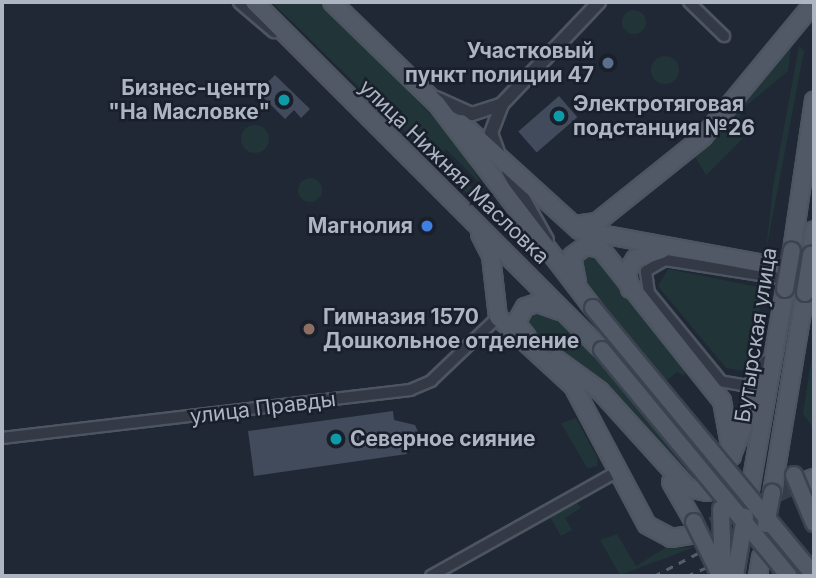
<!DOCTYPE html>
<meta charset="utf-8">
<style>
body{margin:0}
#map{position:relative;width:816px;height:578px;overflow:hidden;background:#202836;font-family:Inter,sans-serif}
div>[style]{position:absolute}
[style*='--x']{left:calc(var(--x)*1px);top:calc(var(--y)*1px);width:calc(var(--w)*1px);rotate:calc(var(--a)*1deg)}
.green>*{inset:0;background:#213437}
.round{border-radius:50%}
.building>*{inset:0;background:#414b5b;transform-origin:0 0}
.tertiary-tunnel>*{height:12px;margin-top:-6px;transform-origin:0;background:repeating-linear-gradient(90deg,#353d4b 0 12px,transparent 0 18px)}
.primary-tunnel>*{height:16px;margin-top:-8px;transform-origin:0;background:repeating-linear-gradient(90deg,#353d4b 0 16px,transparent 0 24px)}
.roads{filter:drop-shadow(2px 0 #4d5561) drop-shadow(-2px 0 #4d5561) drop-shadow(0 2px #4d5561) drop-shadow(0 -2px #4d5561)}
.minor>*{height:10px;margin:-5px;padding:0 5px;transform-origin:5px;border-radius:5px;background:#333a46}
.tertiary>*{height:12px;margin:-6px;padding:0 6px;transform-origin:6px;border-radius:6px;background:#333a46}
.primary>*{height:16px;margin:-8px;padding:0 8px;transform-origin:8px;border-radius:8px;background:#515967}
.rail>*{height:2.5px;margin-top:-1.25px;transform-origin:0;background:repeating-linear-gradient(90deg,#555e6d 0 7px,transparent 0 14px)}
.bridges{filter:drop-shadow(2px 0 #3c4350) drop-shadow(-2px 0 #3c4350) drop-shadow(0 2px #3c4350) drop-shadow(0 -2px #3c4350)}
.primary-bridge>*{height:16px;margin:-8px;padding:0 8px;transform-origin:8px;border-radius:8px;background:#515967}
.dots>*{width:19px;height:19px;translate:-50% -50%;box-sizing:border-box;border:4px solid #191f2b;border-radius:50%}
span{translate:-50% -50%;white-space:nowrap;text-align:center;line-height:1.15;-webkit-text-stroke:5px #191f2b;paint-order:stroke}
.poi-label{font-size:21px;color:#adb5c3;font-weight:700}
.right{translate:-100% -50%;text-align:right}
.left{translate:0 -50%;text-align:left}
.street-label{font-size:21px;color:#adb5c3}
.frame{position:absolute;inset:0;border:4px solid #adb5c3;pointer-events:none}
</style>
<div id="map">
<div class="green">
<i style="clip-path:polygon(272px 2px,321px 2px,329px 8px,453px 138px,483px 186px,446px 149px,440px 156px,489px 204px,484px 210px)"></i>
<i class="round" style="left:622px;top:10px;width:24px;height:24px"></i>
<i style="clip-path:polygon(791px 46px,788px 71px,746px 106px,736px 124px,743px 138px,706px 175px,694px 155px,782px 47px)"></i>
<i style="clip-path:polygon(799px 46px,804px 51px,766px 251px,773px 187px)"></i>
<i class="round" style="left:651px;top:56px;width:28px;height:28px"></i>
<i class="round" style="left:241px;top:125px;width:28px;height:28px"></i>
<i class="round" style="left:298px;top:178px;width:24px;height:24px"></i>
<i style="clip-path:polygon(595px 252px,686px 368px,684px 376px,677px 372px,666px 381px,577px 273px,578px 255px)"></i>
<i style="clip-path:polygon(668px 269px,763px 288px,751px 365px,743px 371px,726px 368px,658px 286px)"></i>
<i style="clip-path:polygon(533px 309px,552px 315px,594px 356px,700px 483px,691px 483px,580px 367px,528px 333px,521px 321px)"></i>
<i style="clip-path:polygon(814px 342px,813px 362px,814px 429px,803px 414px)"></i>
<i style="clip-path:polygon(576px 418px,598px 459px,597px 466px,587px 468px,561px 423px)"></i>
<i style="clip-path:polygon(576px 502px,581px 508px,565px 518px,572px 530px,561px 536px,550px 517px)"></i>
<i style="clip-path:polygon(617px 534px,636px 566px,665px 548px,695px 547px,620px 575px,600px 540px)"></i>
</div>
<div class="building">
<i style="clip-path:polygon(275px 75px,310px 109px,301px 118px,294px 110px,285px 119px,258px 92px)"></i>
<i style="left:559px;top:96px;width:28px;height:54px;rotate:49deg"></i>
<i style="clip-path:polygon(393px 411px,394px 420px,415px 425px,424px 445px,406px 447px,407px 454px,254px 476px,248px 431px)"></i>
</div>
<div class="tertiary-tunnel">
<i style="--x:754;--y:576;--w:36;--a:-13"></i>
<i style="--x:789;--y:568;--w:25;--a:11"></i>
</div>
<div class="primary-tunnel">
<i style="--x:770;--y:265;--w:45;--a:10.3"></i>
<i style="--x:690;--y:535;--w:128;--a:-25"></i>
</div>
<div class="roads">
<div class="minor">
<i style="--x:689;--y:2;--w:49;--a:44.2"></i>
<i style="--x:766;--y:361;--w:31;--a:126"></i>
<i style="--x:748;--y:386;--w:27;--a:-170"></i>
<i style="--x:721;--y:381;--w:114;--a:-129.3"></i>
<i style="--x:649;--y:293;--w:22;--a:-98"></i>
<i style="--x:646;--y:271;--w:22;--a:-30"></i>
<i style="--x:665;--y:260;--w:148;--a:9"></i>
<i style="--x:2;--y:438;--w:411;--a:-6.7"></i>
<i style="--x:410;--y:390;--w:23;--a:-23"></i>
<i style="--x:431;--y:381;--w:93;--a:-43.7"></i>
<i style="--x:431;--y:576;--w:214;--a:-29.3"></i>
</div>
<div class="tertiary">
<i style="--x:240;--y:2;--w:45;--a:40.5"></i>
<i style="--x:436;--y:98;--w:39;--a:24"></i>
<i style="--x:472;--y:114;--w:32;--a:-18"></i>
<i style="--x:499;--y:155;--w:23;--a:-110"></i>
<i style="--x:491;--y:133;--w:31;--a:-69"></i>
<i style="--x:502;--y:104;--w:141;--a:-46.4"></i>
<i style="--x:508;--y:171;--w:79;--a:60.5"></i>
</div>
<div class="primary">
<i style="--x:254;--y:2;--w:492;--a:45"></i>
<i style="--x:332;--y:2;--w:146;--a:44.2"></i>
<i style="--x:437;--y:104;--w:257;--a:52.6"></i>
<i style="--x:461;--y:123;--w:159;--a:42.2"></i>
<i style="--x:579;--y:230;--w:194;--a:10.4"></i>
<i style="--x:575;--y:225;--w:22;--a:-8"></i>
<i style="--x:597;--y:222;--w:136;--a:-38.7"></i>
<i style="--x:703;--y:137;--w:174;--a:-50.4"></i>
<i style="--x:480;--y:234;--w:25;--a:63"></i>
<i style="--x:491;--y:256;--w:61;--a:83.5"></i>
<i style="--x:498;--y:317;--w:102;--a:42.6"></i>
<i style="--x:573;--y:386;--w:157;--a:62"></i>
<i style="--x:647;--y:525;--w:27;--a:28"></i>
<i style="--x:671;--y:538;--w:19;--a:-9"></i>
<i style="--x:792;--y:251;--w:152;--a:-81.7"></i>
<i style="--x:811;--y:254;--w:24;--a:-83"></i>
<i style="--x:577;--y:282;--w:26;--a:-101"></i>
<i style="--x:572;--y:256;--w:17;--a:-36"></i>
<i style="--x:586;--y:246;--w:15;--a:11"></i>
<i style="--x:601;--y:249;--w:194;--a:51.5"></i>
<i style="--x:722;--y:401;--w:56;--a:79.7"></i>
<i style="--x:630;--y:289;--w:17;--a:-100"></i>
<i style="--x:627;--y:272;--w:15;--a:-58"></i>
<i style="--x:635;--y:259;--w:28;--a:-19"></i>
<i style="--x:527;--y:337;--w:18;--a:-128"></i>
<i style="--x:516;--y:323;--w:18;--a:-61"></i>
<i style="--x:525;--y:307;--w:13;--a:-18"></i>
<i style="--x:537;--y:303;--w:24;--a:19"></i>
<i style="--x:556;--y:359;--w:54;--a:36"></i>
<i style="--x:600;--y:391;--w:131;--a:47.8"></i>
<i style="--x:688;--y:488;--w:19;--a:12"></i>
<i style="--x:707;--y:492;--w:28;--a:-42"></i>
<i style="--x:733;--y:452;--w:79;--a:-68.3"></i>
<i style="--x:806;--y:481;--w:9;--a:-21"></i>
<i style="--x:671;--y:482;--w:46;--a:60.1"></i>
<i style="--x:772;--y:493;--w:203;--a:-80.6"></i>
<i style="--x:749;--y:496;--w:210;--a:-80.1"></i>
<i style="--x:758;--y:576;--w:19;--a:-81"></i>
</div>
</div>
<div class="rail">
<i style="--x:654;--y:576;--w:50;--a:-27.6"></i>
<i style="--x:687;--y:576;--w:20;--a:-24"></i>
</div>
<div class="bridges">
<div class="primary-bridge">
<i style="--x:785;--y:289;--w:39;--a:-80"></i>
<i style="--x:805;--y:293;--w:39;--a:-81"></i>
<i style="--x:593;--y:308;--w:347;--a:50.4"></i>
<i style="--x:602;--y:350;--w:293;--a:50.4"></i>
<i style="--x:794;--y:475;--w:52;--a:67.4"></i>
<i style="--x:721;--y:509;--w:67;--a:88.3"></i>
<i style="--x:694;--y:522;--w:57;--a:63.9"></i>
<i style="--x:766;--y:524;--w:32;--a:-79"></i>
<i style="--x:735;--y:576;--w:60;--a:-80.4"></i>
</div>
</div>
<div class="dots">
<i style="left:608px;top:63px;background:#5c6f8a"></i>
<i style="left:284px;top:100px;background:#0f9aa8"></i>
<i style="left:559px;top:116px;background:#0f9aa8"></i>
<i style="left:427px;top:226px;background:#3f7fe0"></i>
<i style="left:309px;top:329px;background:#8d6e63"></i>
<i style="left:336px;top:439px;background:#0f9aa8"></i>
</div>
<div class="poi-label">
<span class="right" style="left:594px;top:63px">Участковый<br>пункт полиции 47</span>
<span class="right" style="left:270px;top:100px">Бизнес-центр<br>"На Масловке"</span>
<span class="left" style="left:573px;top:116px">Электротяговая<br>подстанция №26</span>
<span class="right" style="left:413px;top:226px">Магнолия</span>
<span class="left" style="left:323px;top:329px">Гимназия 1570<br>Дошкольное отделение</span>
<span class="left" style="left:350px;top:439px">Северное сияние</span>
</div>
<div class="street-label">
<span style="left:454px;top:172px;rotate:44deg">улица Нижняя Масловка</span>
<span style="left:756px;top:335px;rotate:-81deg">Бутырская улица</span>
<span style="left:263px;top:408px;rotate:-7deg">улица Правды</span>
</div>
<div class="frame"></div>
</div>
